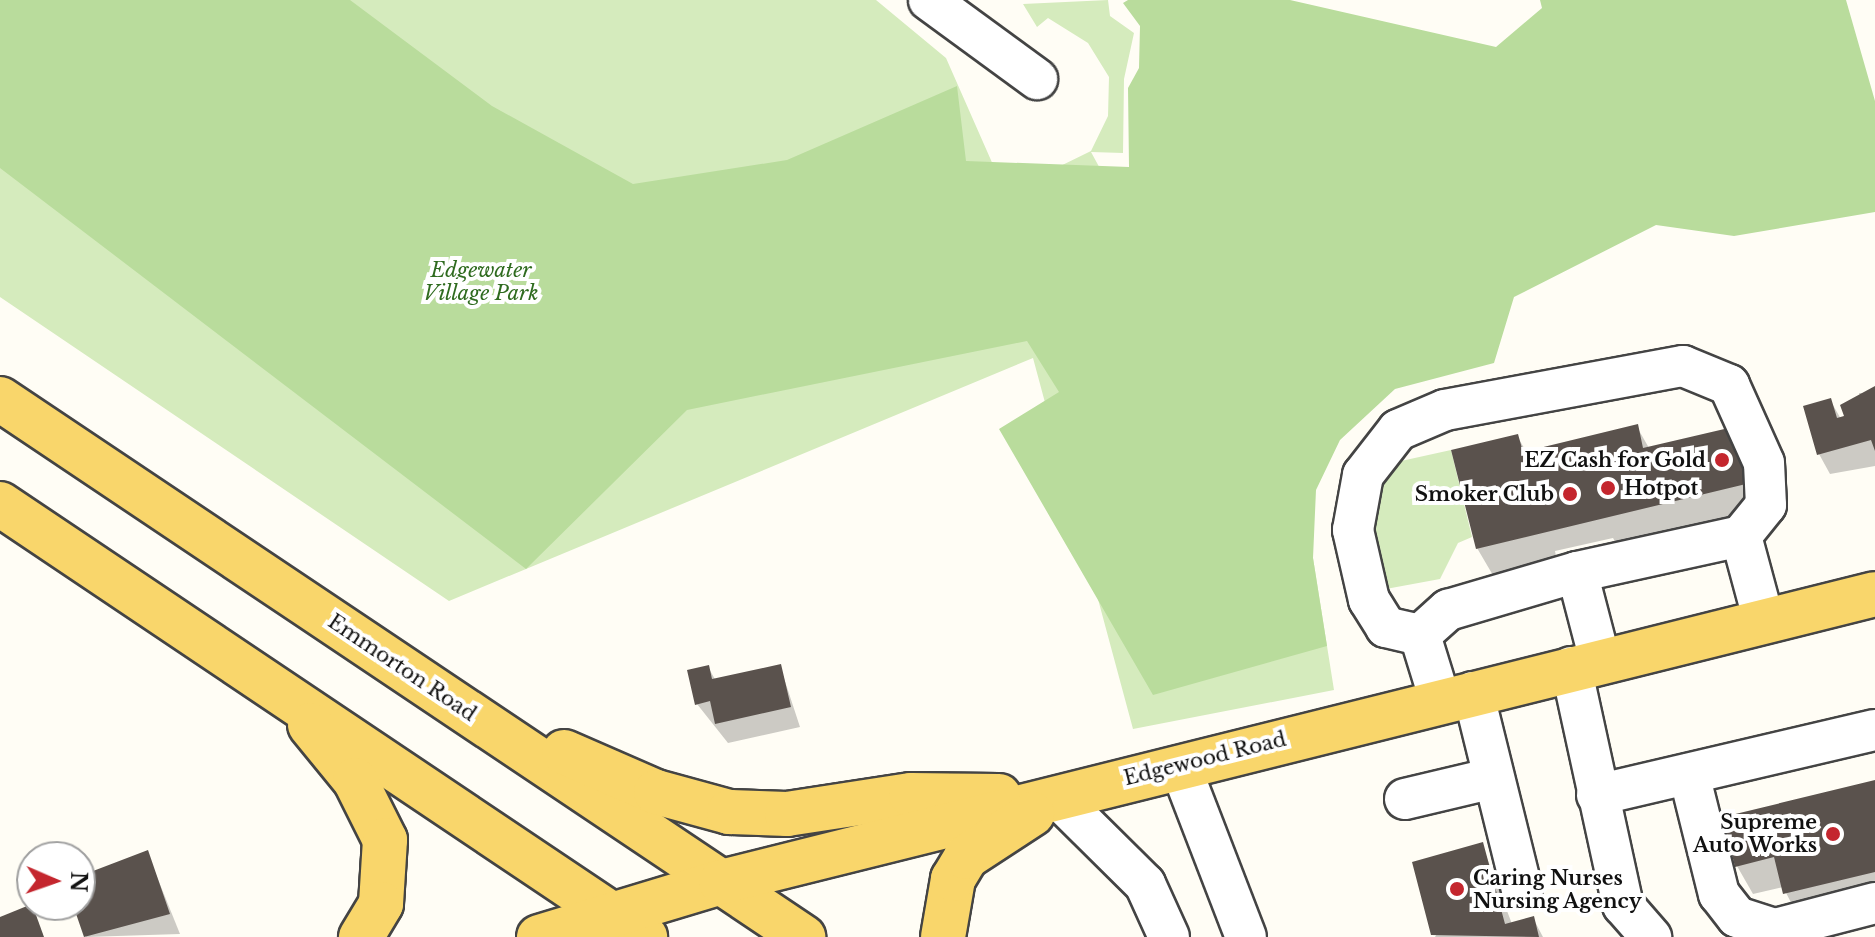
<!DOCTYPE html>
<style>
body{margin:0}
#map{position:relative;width:1875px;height:937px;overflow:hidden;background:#fffdf5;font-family:"Libre Baskerville",serif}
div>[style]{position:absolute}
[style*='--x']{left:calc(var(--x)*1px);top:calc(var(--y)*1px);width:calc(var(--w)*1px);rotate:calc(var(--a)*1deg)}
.green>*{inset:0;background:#d5ebbd}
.forest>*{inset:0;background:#b9dc9c}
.shadow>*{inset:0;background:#0003}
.building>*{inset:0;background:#5a524d}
.roads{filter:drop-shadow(2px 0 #444) drop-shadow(-2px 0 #444) drop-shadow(0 2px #444) drop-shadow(0 -2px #444)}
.minor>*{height:40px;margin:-20px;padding:0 20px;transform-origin:20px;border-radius:20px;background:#fff}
.major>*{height:44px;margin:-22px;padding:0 22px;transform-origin:22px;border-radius:22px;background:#f9d66b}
.dots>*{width:22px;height:22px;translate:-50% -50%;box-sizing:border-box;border:4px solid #fff;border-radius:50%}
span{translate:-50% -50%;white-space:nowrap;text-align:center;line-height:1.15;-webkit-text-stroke:8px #fff;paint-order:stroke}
.park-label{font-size:20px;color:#2f6b1f;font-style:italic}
.poi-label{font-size:20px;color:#111;font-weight:700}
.right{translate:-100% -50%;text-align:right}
.left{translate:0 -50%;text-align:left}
.street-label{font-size:20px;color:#111}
.north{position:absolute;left:16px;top:841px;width:80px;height:80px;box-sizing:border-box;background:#fff;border:2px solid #a0a0a0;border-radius:50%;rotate:92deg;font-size:22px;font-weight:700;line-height:32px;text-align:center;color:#111}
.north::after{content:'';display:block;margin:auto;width:28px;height:36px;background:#c4262e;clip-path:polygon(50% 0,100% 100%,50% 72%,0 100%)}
</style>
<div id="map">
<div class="green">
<i style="clip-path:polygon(0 0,876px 0,946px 58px,994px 167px,1044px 174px,1091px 151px,1108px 116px,1109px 77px,1088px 43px,1048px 18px,1037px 27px,1023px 4px,1108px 0,1110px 16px,1134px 33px,1124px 79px,1123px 153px,1091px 152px,1313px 558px,1334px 690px,1133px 729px,1033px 358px,449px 601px,0 297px)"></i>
<i style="clip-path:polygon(1451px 450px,1472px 537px,1458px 543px,1440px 579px,1375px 591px,1364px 521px,1383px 465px)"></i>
</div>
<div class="forest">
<i style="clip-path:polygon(0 0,350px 0,492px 106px,633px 184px,787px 160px,957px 86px,966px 161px,1129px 167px,1128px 88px,1139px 68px,1140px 26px,1123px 3px,1128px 0,1290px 0,1496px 47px,1542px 8px,1540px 0,1846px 0,1875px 101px,1875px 212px,1734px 236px,1656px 225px,1514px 297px,1494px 363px,1395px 389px,1340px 440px,1316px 490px,1313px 558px,1327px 646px,1153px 695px,999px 429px,1059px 392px,1027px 341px,687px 410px,526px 569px,0 168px)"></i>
</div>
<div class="shadow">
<i style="clip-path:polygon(1859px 393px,1875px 393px,1875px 466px,1830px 474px,1819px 454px,1830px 400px,1841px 419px,1861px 401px)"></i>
<i style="clip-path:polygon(1637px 427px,1649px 448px,1732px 429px,1761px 513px,1618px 547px,1613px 538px,1555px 551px,1557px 561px,1494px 577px,1477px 548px,1517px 436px,1527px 453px)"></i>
<i style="clip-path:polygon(780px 666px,800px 727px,728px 743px,697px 704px,708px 667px,716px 681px)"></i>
<i style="clip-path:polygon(1875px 782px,1875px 904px,1801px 922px,1783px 887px,1753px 894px,1737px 866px)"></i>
<i style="clip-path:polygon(1482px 845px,1512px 924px,1533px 918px,1543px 937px,1435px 937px)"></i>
<i style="clip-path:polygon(147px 852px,180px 934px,86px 937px,75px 905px,80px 878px)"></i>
</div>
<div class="building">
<i style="clip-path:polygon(1875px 386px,1875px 451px,1871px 440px,1817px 455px,1803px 406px,1831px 398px,1837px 418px,1844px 416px,1840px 405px)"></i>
<i style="clip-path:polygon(1638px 424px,1643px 448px,1733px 427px,1746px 484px,1476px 549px,1451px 450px,1518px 434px,1523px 452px)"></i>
<i style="clip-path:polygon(781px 664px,791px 707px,715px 724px,710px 701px,695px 705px,687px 670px,709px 665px,712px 679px)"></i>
<i style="clip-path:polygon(1875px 780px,1875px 872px,1783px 894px,1774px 857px,1735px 867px,1723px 817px)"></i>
<i style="clip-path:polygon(1483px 842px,1505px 924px,1534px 916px,1539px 937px,1431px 935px,1412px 862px)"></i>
<i style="clip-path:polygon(148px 850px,170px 914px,84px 937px,73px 905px,80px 905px,80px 876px)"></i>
<i style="clip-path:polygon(32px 904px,44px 937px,0 937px,0 917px)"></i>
</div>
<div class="roads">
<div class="minor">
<i style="--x:929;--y:0;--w:134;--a:36.2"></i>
<i style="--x:1577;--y:572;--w:91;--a:75.4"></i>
<i style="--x:1420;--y:635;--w:35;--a:-167"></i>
<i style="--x:1386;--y:627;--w:32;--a:-122"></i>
<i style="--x:1369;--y:600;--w:72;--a:-102.9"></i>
<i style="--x:1353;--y:530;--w:56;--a:-79.7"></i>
<i style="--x:1363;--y:475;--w:57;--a:-52.1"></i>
<i style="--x:1398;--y:430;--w:51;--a:-23.1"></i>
<i style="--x:1445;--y:410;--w:242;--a:-10.5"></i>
<i style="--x:1683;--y:366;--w:50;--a:22.4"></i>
<i style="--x:1729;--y:385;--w:85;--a:65.8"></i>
<i style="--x:1764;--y:463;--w:42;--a:87.3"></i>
<i style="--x:1766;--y:505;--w:40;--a:129"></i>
<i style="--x:1571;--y:667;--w:244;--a:77.7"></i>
<i style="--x:1623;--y:905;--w:43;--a:48.8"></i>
<i style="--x:1473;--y:692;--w:204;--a:76.1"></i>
<i style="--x:1440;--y:700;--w:68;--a:-107.1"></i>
<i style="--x:1420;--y:635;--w:38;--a:-42"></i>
<i style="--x:1448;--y:610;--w:134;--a:-16.4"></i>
<i style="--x:1577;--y:572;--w:168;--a:-12.4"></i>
<i style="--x:1741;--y:536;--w:88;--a:74.9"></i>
<i style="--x:1180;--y:766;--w:183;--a:68.9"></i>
<i style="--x:1689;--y:774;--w:124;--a:76"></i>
<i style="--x:1719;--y:894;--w:29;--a:52"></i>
<i style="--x:1737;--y:917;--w:40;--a:18"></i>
<i style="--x:1775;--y:929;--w:103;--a:-14.6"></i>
<i style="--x:1597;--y:795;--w:285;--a:-13.2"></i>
<i style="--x:1057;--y:797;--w:124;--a:44.7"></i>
<i style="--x:1145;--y:884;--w:58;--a:65.6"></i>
<i style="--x:1405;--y:799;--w:91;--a:-13.3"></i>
</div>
<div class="major">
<i style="--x:0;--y:399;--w:967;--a:33.82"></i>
<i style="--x:0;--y:504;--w:777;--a:33.87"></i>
<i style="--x:310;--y:725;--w:71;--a:50.7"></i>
<i style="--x:355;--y:780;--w:67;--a:63.4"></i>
<i style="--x:385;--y:840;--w:64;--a:93.6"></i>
<i style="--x:381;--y:904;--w:39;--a:121"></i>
<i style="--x:564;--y:752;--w:100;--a:23.5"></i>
<i style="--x:656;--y:792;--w:76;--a:15.3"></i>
<i style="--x:729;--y:812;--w:58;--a:2"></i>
<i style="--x:787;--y:814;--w:125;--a:-8.7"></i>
<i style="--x:911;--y:795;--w:88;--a:0.7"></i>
<i style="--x:539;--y:937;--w:190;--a:-16.8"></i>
<i style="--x:721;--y:882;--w:1189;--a:-14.01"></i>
<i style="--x:943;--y:937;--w:59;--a:-80.2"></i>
<i style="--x:953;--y:879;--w:26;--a:-59"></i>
<i style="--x:966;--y:857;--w:79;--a:-33.1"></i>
</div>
</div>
<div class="dots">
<i style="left:1722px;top:460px;background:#c4262e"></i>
<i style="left:1608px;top:488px;background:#c4262e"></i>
<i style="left:1570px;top:494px;background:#c4262e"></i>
<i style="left:1833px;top:834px;background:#c4262e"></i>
<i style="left:1457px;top:889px;background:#c4262e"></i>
</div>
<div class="park-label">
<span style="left:481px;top:282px">Edgewater<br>Village Park</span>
</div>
<div class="poi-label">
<span class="right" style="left:1706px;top:460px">EZ Cash for Gold</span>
<span class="left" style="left:1624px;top:488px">Hotpot</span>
<span class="right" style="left:1554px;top:494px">Smoker Club</span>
<span class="right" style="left:1817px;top:834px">Supreme<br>Auto Works</span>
<span class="left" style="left:1473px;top:890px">Caring Nurses<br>Nursing Agency</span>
</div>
<div class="street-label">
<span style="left:402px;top:668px;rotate:34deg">Emmorton Road</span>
<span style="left:1205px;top:759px;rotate:-14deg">Edgewood Road</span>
</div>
<div class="north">N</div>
</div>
